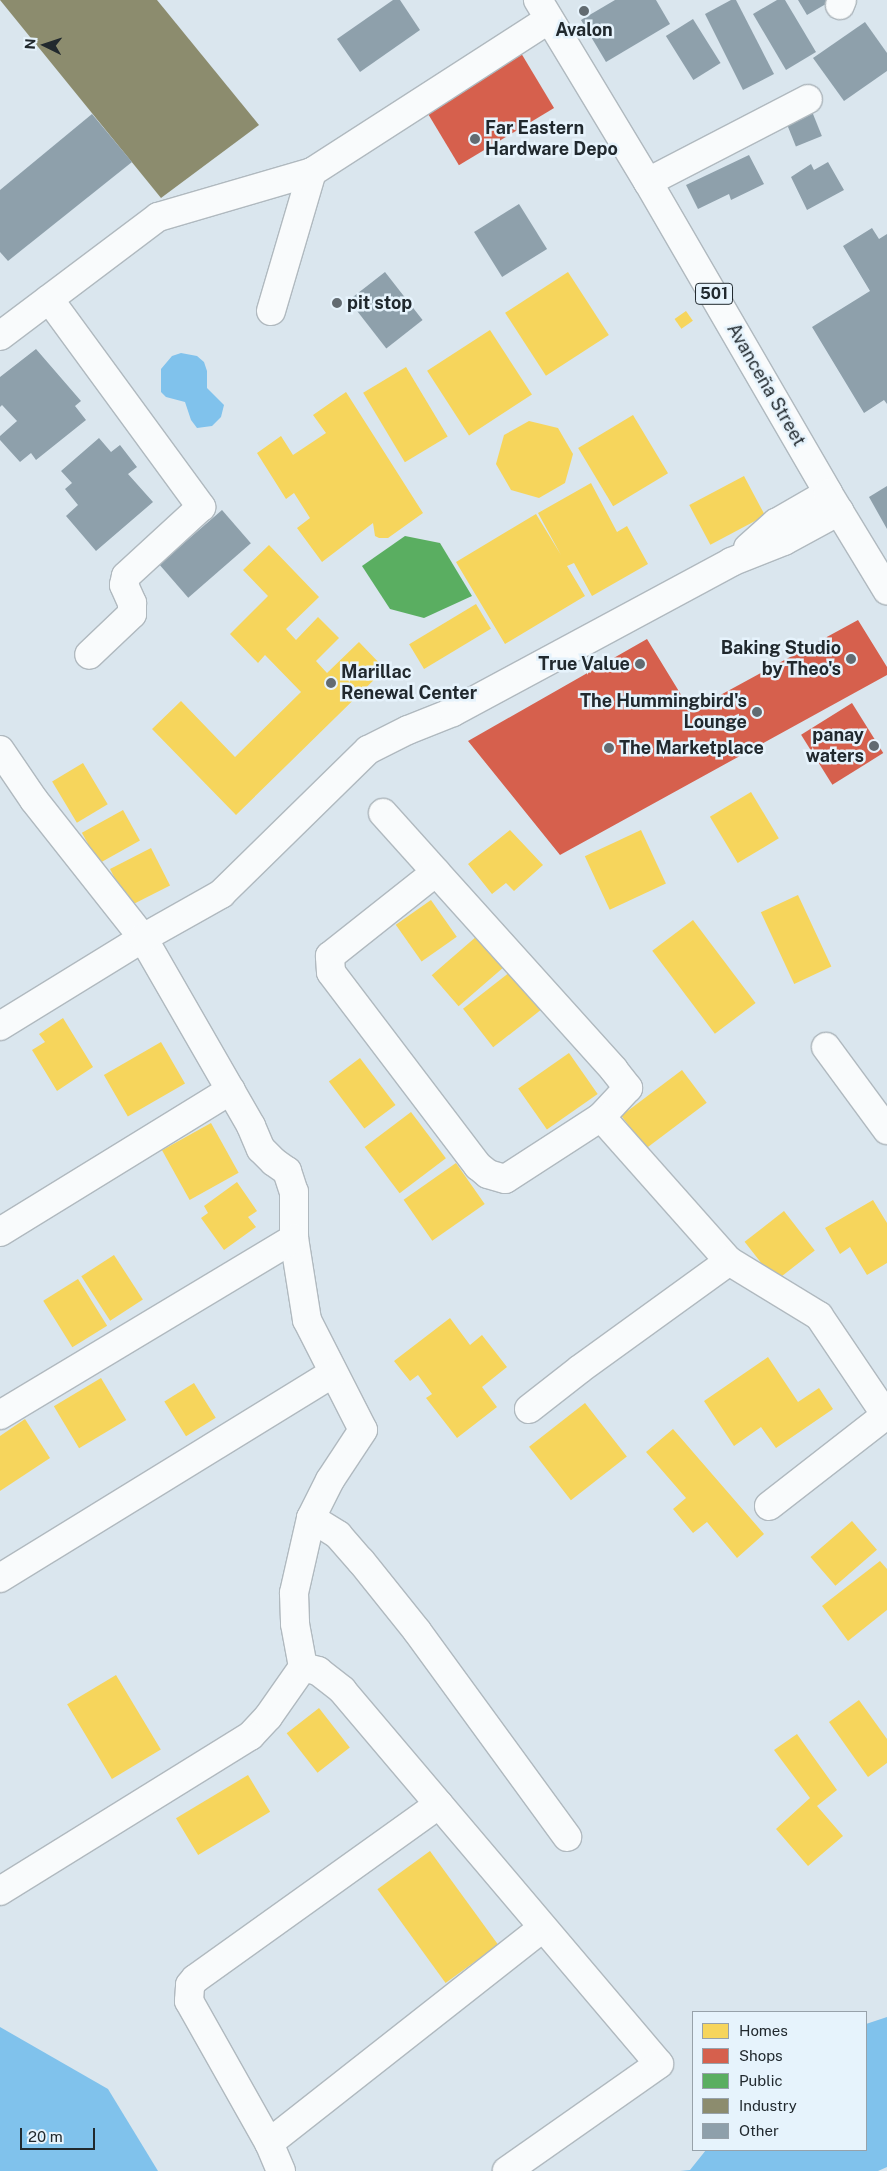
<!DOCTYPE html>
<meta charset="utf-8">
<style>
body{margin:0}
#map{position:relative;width:887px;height:2171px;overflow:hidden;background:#dae6ee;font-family:"Public Sans",sans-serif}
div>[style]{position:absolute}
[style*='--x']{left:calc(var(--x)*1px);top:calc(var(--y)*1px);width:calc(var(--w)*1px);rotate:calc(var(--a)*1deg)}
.water>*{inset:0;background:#80c2ec}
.homes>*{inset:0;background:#f6d55c;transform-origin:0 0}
.shops>*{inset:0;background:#d6604d;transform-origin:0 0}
.public>*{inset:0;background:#5aae61}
.industry>*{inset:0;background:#8c8c6e}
.building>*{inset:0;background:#8ea0ab;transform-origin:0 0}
.roads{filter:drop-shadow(1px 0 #b0b9bf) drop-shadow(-1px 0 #b0b9bf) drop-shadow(0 1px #b0b9bf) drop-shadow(0 -1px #b0b9bf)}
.minor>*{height:28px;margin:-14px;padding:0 14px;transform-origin:14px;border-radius:14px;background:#f9fbfc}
.major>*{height:28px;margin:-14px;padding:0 14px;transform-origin:14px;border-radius:14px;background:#f9fbfc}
.dots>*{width:14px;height:14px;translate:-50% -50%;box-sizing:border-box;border:2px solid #e6f3fc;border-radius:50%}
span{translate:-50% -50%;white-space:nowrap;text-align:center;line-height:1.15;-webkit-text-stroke:5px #e6f3fc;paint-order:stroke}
.shield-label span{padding:1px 4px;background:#e6f3fc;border:1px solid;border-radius:4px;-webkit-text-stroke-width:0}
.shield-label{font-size:16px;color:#21292e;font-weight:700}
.poi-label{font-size:18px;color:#21292e;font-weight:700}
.left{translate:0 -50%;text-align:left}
.right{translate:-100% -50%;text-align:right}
.street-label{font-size:18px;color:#21292e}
.legend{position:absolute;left:692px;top:2011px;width:175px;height:140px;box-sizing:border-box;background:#e6f3fc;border:1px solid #97a2aa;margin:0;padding:6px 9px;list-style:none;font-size:15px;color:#21292e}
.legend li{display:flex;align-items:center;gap:10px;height:25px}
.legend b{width:25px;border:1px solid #97a2aa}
.north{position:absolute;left:20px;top:20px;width:50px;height:50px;-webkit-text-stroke:4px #e6f3fc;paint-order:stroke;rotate:274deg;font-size:14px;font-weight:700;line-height:20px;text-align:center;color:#21292e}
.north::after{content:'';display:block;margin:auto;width:18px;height:22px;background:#21292e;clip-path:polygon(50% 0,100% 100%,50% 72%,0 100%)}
.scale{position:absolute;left:20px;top:2128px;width:75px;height:22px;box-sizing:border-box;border:2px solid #21292e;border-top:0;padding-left:6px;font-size:15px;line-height:18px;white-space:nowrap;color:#21292e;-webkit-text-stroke:4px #e6f3fc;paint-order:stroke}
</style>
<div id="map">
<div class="water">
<i style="clip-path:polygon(181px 353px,197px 356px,204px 362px,207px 371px,207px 388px,224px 405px,221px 417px,212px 426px,197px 428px,191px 420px,185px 402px,166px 397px,161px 392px,161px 369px,172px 356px)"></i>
<i style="clip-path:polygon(887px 2017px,887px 2167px,878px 2171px,680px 2171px,690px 2170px,706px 2150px,866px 2150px,866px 2024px)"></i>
<i style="clip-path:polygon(0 2027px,108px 2089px,158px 2171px,0 2171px)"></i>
</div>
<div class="homes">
<i style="left:568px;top:272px;width:75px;height:75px;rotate:57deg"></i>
<i style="left:686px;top:311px;width:12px;height:14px;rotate:55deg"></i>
<i style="left:490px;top:330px;width:77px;height:75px;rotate:57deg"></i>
<i style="left:406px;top:367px;width:81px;height:50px;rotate:59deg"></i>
<i style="clip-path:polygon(346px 392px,423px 513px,388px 538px,379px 538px,375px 536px,373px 523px,322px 562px,297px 528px,310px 518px,294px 493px,286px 499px,257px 453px,281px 436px,293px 455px,326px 433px,313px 415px)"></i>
<i style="left:633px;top:415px;width:68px;height:64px;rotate:59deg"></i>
<i style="clip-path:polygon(529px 421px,558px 428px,573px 454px,565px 483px,539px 498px,511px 490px,496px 464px,504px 435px)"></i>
<i style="left:744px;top:476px;width:45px;height:62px;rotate:62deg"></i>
<i style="clip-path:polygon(591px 483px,617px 532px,627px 526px,648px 564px,592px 596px,574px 563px,567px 566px,585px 596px,505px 644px,456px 562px,536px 514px,561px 555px,538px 513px)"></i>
<i style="clip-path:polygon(269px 545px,319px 597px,286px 629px,296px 640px,318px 617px,339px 638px,316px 661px,327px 673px,359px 642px,385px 669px,236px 815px,152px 729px,181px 701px,235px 757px,301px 692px,265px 655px,258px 663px,230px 634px,268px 596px,243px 570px)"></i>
<i style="left:476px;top:604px;width:29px;height:78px;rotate:59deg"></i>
<i style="left:83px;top:763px;width:48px;height:36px;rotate:59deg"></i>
<i style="left:751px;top:792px;width:54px;height:48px;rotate:59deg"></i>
<i style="left:123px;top:810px;width:35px;height:47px;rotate:61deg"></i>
<i style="clip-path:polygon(510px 830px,543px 865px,514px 891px,506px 883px,492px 894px,468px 864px)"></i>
<i style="left:641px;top:830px;width:59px;height:62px;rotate:65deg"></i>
<i style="left:151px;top:848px;width:42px;height:46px;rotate:63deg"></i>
<i style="left:798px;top:895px;width:79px;height:41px;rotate:65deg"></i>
<i style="left:431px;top:900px;width:45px;height:43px;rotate:55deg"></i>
<i style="left:693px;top:920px;width:104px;height:51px;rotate:53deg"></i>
<i style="left:477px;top:936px;width:41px;height:60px;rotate:49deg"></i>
<i style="left:515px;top:968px;width:49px;height:66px;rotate:52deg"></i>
<i style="clip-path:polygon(63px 1018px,93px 1067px,57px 1091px,32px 1050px,45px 1042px,39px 1034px)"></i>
<i style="left:161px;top:1042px;width:48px;height:66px;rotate:60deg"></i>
<i style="left:569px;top:1053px;width:50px;height:62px;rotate:55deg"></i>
<i style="left:360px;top:1058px;width:59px;height:39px;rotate:53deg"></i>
<i style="left:682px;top:1070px;width:41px;height:76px;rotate:53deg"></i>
<i style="left:411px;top:1112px;width:58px;height:58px;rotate:53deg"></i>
<i style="left:211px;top:1123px;width:57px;height:56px;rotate:61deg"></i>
<i style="left:456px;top:1163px;width:50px;height:64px;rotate:55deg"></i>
<i style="clip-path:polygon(237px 1182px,257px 1211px,248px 1217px,256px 1227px,224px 1250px,201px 1218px,208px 1213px,204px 1206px)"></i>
<i style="clip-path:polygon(873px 1200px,887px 1223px,887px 1263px,867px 1275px,850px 1247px,840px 1254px,825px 1228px)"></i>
<i style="left:784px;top:1211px;width:50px;height:50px;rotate:52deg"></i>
<i style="left:114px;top:1255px;width:53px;height:39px;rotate:57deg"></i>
<i style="left:78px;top:1279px;width:55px;height:41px;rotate:58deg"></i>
<i style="clip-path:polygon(450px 1318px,470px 1345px,482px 1335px,507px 1367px,482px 1387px,497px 1407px,457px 1438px,426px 1398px,432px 1394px,418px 1375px,410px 1381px,394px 1361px)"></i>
<i style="clip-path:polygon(768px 1357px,798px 1402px,819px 1388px,833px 1409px,776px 1448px,761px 1427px,734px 1446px,704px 1401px)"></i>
<i style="left:101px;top:1378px;width:49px;height:55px;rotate:59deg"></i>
<i style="left:194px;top:1383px;width:41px;height:35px;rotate:58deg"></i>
<i style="left:585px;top:1403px;width:68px;height:71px;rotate:52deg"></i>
<i style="clip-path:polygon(25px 1419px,50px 1458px,0 1491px,0 1436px)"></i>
<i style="clip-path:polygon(673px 1429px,764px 1534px,737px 1558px,707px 1522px,693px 1533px,673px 1509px,686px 1498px,646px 1452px)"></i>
<i style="left:852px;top:1521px;width:38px;height:55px;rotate:49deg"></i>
<i style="clip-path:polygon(880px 1561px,887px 1569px,887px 1610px,848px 1641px,822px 1606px)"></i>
<i style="left:116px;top:1675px;width:87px;height:57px;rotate:59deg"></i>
<i style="clip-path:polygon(859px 1700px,887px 1739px,887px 1763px,868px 1777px,829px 1722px)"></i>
<i style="left:319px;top:1708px;width:50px;height:41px;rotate:52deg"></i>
<i style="clip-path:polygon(797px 1734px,837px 1790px,817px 1806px,843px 1836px,808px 1866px,776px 1829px,810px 1798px,774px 1750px)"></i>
<i style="left:248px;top:1775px;width:43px;height:84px;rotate:59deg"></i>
<i style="left:430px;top:1851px;width:116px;height:65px;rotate:54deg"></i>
</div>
<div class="shops">
<i style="left:518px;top:48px;width:70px;height:111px;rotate:59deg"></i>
<i style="clip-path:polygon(858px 620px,887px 667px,887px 675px,560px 855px,468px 741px,647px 639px,691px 711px)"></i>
<i style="left:852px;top:703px;width:59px;height:60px;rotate:58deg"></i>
</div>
<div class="public">
<i style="clip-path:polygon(405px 536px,440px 543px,472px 596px,424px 618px,390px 609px,362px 566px)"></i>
</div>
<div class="industry">
<i style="clip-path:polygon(0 0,157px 0,259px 125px,161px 198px)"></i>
</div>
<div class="building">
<i style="clip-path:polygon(393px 0,400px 0,420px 30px,360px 72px,337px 39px)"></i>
<i style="clip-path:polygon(615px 0,656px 0,670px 24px,606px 62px,581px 20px)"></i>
<i style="clip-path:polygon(731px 0,736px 0,774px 74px,743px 90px,705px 14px)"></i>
<i style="clip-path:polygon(777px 0,785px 0,816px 52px,786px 70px,753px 14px)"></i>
<i style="clip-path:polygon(798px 0,830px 0,831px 1px,807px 15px)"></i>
<i style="left:693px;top:19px;width:52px;height:32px;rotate:58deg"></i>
<i style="clip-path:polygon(865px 22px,887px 53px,887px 71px,844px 101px,813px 58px)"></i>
<i style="left:811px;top:109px;width:29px;height:28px;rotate:68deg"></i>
<i style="clip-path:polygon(92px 114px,132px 162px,8px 261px,0 252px,0 190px)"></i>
<i style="clip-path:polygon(749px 155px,764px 184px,731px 200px,729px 194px,698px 209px,686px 185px)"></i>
<i style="clip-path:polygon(828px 162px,844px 190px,807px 210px,791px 177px,811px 164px,814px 170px)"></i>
<i style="left:519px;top:204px;width:53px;height:53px;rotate:58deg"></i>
<i style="clip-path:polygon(872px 228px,879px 239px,887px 234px,887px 404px,884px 400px,864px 413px,812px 327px,870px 291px,843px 246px)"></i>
<i style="left:385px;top:272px;width:61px;height:46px;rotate:52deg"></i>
<i style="clip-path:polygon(36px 349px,81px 401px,75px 406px,86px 420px,36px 460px,31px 453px,20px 462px,0 440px,0 436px,17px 421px,2px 405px,0 407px,0 377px)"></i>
<i style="clip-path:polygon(99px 438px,111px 452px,120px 445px,137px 467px,128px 474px,153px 502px,96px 551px,66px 516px,78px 505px,65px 489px,72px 483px,61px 471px)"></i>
<i style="clip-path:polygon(887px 486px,887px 529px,869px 497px)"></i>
<i style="left:222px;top:510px;width:44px;height:83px;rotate:49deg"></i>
</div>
<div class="roads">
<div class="minor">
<i style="--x:840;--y:5;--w:5;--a:-68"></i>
<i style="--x:648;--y:182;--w:180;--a:-27.4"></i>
<i style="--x:49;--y:299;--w:258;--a:53.8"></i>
<i style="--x:201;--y:507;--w:102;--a:137.4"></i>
<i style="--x:126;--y:576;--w:9;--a:103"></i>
<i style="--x:124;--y:585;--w:20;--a:66"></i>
<i style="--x:132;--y:603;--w:11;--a:90"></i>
<i style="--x:132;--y:614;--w:59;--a:136.4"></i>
<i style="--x:271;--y:311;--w:145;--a:-73.6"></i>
<i style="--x:0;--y:336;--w:198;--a:-37"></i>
<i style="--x:158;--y:217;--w:160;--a:-16.3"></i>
<i style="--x:312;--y:172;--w:282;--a:-32.8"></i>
<i style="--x:748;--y:548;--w:38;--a:-42"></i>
<i style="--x:776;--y:523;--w:60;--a:-30"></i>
<i style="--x:0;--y:750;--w:60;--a:55.8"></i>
<i style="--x:34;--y:800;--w:176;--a:51.7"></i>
<i style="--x:143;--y:938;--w:217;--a:60.1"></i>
<i style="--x:251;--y:1126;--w:25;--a:67"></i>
<i style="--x:261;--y:1149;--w:18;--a:45"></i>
<i style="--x:274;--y:1162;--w:16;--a:35"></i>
<i style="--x:287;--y:1171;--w:22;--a:72"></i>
<i style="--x:294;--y:1192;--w:46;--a:90"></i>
<i style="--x:294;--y:1238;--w:83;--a:81"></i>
<i style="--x:307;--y:1320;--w:123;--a:63"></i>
<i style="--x:363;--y:1430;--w:60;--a:123.4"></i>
<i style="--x:330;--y:1480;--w:42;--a:116.6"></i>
<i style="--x:311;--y:1518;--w:77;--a:102.8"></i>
<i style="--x:294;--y:1593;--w:31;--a:88"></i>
<i style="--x:295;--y:1624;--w:44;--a:79.5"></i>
<i style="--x:303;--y:1667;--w:61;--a:125"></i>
<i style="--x:268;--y:1717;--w:26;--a:133"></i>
<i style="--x:250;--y:1736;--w:294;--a:148.2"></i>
<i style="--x:383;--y:813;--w:79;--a:48.1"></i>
<i style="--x:436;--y:872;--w:266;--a:48"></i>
<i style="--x:614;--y:1070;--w:23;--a:52"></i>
<i style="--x:628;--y:1088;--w:40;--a:133"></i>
<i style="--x:601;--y:1117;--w:114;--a:147.1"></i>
<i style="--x:505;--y:1179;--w:18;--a:-164"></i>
<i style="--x:488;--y:1174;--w:13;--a:-141"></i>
<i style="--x:478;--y:1166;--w:243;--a:-127.2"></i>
<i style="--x:331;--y:972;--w:16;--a:-94"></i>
<i style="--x:330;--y:956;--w:135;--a:-38.4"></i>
<i style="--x:0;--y:1026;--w:168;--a:-31.6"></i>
<i style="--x:143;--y:938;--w:90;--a:-29.4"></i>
<i style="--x:221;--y:894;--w:206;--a:-44.4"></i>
<i style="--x:368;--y:750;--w:45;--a:-26.6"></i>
<i style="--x:408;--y:730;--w:48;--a:-21.8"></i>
<i style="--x:453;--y:712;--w:316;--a:-28.3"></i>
<i style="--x:731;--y:562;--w:57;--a:-21.6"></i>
<i style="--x:784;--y:541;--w:63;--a:-28.6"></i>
<i style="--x:826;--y:1047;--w:103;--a:53.7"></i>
<i style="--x:601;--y:1117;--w:193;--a:48.4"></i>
<i style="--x:729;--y:1261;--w:105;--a:31.4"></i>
<i style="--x:819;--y:1316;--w:122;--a:56"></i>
<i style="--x:0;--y:1232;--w:271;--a:-31.6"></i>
<i style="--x:529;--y:1409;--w:65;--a:-38.1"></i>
<i style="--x:580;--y:1369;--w:184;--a:-35.9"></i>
<i style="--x:0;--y:1415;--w:343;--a:-31"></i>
<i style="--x:769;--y:1506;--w:148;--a:-37.9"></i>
<i style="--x:311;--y:1518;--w:32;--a:32"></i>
<i style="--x:338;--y:1535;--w:35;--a:49"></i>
<i style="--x:361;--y:1561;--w:90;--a:51.3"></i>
<i style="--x:417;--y:1631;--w:255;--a:53.9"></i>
<i style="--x:0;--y:1578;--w:391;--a:-31.6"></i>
<i style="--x:303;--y:1667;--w:16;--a:15"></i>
<i style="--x:318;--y:1671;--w:31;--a:38"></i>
<i style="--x:342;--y:1690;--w:490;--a:49.7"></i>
<i style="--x:659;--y:2064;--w:186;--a:144.9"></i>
<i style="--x:269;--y:2143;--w:347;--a:-38.2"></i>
<i style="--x:281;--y:2171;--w:30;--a:-113"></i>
<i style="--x:269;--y:2143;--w:163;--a:-119.4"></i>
<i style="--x:189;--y:2001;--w:16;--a:-86"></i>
<i style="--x:190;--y:1985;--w:8;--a:-50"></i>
<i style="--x:195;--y:1979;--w:300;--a:-35.6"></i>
</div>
<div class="major">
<i style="--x:538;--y:0;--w:213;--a:58.9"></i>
<i style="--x:648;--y:182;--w:359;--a:59.9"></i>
<i style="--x:828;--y:493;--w:114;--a:58.7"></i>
</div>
</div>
<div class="dots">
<i style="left:584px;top:11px;background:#626b71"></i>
<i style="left:475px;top:139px;background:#626b71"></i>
<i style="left:337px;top:303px;background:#626b71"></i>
<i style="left:851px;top:659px;background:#626b71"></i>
<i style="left:640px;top:664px;background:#626b71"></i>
<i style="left:331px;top:683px;background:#626b71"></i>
<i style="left:757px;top:712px;background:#626b71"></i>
<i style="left:874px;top:746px;background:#626b71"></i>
<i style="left:609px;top:748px;background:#626b71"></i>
</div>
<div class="shield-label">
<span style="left:714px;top:294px">501</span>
</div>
<div class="poi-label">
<span style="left:584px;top:30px">Avalon</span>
<span class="left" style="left:485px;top:139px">Far Eastern<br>Hardware Depo</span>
<span class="left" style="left:347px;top:303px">pit stop</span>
<span class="right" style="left:841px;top:659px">Baking Studio<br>by Theo's</span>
<span class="right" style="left:630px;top:664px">True Value</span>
<span class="left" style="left:341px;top:683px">Marillac<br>Renewal Center</span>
<span class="right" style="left:747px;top:712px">The Hummingbird's<br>Lounge</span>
<span class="right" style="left:864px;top:746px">panay<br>waters</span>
<span class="left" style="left:619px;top:748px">The Marketplace</span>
</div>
<div class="street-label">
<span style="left:766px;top:385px;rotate:60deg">Avanceña Street</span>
</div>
<ul class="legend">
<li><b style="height:14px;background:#f6d55c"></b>Homes</li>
<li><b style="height:14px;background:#d6604d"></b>Shops</li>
<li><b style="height:14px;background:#5aae61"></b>Public</li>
<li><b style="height:14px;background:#8c8c6e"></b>Industry</li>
<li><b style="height:14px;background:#8ea0ab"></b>Other</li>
</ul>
<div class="north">N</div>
<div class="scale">20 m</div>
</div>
